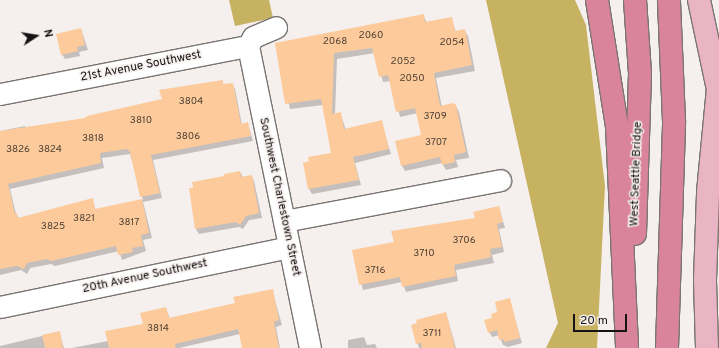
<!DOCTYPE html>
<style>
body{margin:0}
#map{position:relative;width:719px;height:348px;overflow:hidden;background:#f5efed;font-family:Overpass,sans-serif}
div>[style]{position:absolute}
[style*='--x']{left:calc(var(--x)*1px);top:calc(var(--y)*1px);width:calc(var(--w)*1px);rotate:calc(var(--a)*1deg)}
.forest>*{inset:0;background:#c6b261}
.shadow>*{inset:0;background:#0003}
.building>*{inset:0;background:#fcca9b}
.roads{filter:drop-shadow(1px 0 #797472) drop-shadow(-1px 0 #797472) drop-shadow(0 1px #797472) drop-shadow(0 -1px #797472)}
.minor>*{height:21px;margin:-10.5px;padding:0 10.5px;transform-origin:10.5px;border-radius:10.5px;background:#fff}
.major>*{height:22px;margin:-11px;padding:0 11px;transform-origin:11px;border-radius:11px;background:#e9b5c4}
.highway>*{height:22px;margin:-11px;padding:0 11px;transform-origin:11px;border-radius:11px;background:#da849c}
span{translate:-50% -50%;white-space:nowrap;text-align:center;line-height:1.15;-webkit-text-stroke:3px #f5efed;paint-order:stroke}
.number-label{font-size:10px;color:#4f4135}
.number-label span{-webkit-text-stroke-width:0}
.street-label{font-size:12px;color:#151313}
.north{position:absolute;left:16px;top:16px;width:40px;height:40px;-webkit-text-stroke:3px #f5efed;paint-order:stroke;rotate:78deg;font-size:11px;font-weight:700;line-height:16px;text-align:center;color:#151313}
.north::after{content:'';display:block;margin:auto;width:14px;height:18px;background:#151313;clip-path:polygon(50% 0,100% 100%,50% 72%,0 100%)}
.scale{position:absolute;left:573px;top:314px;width:54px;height:18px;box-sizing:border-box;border:2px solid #151313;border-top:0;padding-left:5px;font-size:12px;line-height:14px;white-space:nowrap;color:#151313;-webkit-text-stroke:3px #f5efed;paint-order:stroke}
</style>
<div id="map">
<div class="forest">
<i style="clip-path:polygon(229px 0,269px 0,273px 18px,235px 26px)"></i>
<i style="clip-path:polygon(486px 0,575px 0,586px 25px,605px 186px,597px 348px,546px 348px,558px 323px)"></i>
</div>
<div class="shadow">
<i style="clip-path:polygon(423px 15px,427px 23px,451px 18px,456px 32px,464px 30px,468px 36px,475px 71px,436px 78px,442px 107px,456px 106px,459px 112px,469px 158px,456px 160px,458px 167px,446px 170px,442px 163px,405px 171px,402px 166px,423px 136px,418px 113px,400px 117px,391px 81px,383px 82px,375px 53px,337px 59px,335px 114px,340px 113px,346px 130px,381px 121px,391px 154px,355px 163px,361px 185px,312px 194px,309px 189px,332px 153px,323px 105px,290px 109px,276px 44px)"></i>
<i style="clip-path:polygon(81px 29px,88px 50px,79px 52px,80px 56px,65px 59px,62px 54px)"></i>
<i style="clip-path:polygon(evenodd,222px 81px,224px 85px,232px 84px,235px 89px,242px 125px,248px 124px,253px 141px,153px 160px,162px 198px,143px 202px,152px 238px,143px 240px,146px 251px,122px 260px,119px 251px,55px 266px,51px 264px,30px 268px,27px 274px,21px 270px,0 275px,0 131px,25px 126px,27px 130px,86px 119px,163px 100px,161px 91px,222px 81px,130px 154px,143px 200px,96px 210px,92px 200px,19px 218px,16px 214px,10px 189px,104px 168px,102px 158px,130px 154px)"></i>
<i style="clip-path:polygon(240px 172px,243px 177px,251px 176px,254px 181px,262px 218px,249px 220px,243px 229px,239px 227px,199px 234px,196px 229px,225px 177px)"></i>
<i style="clip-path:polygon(499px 207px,505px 228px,499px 229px,504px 252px,492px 255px,494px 263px,456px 270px,458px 281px,406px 292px,402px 282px,363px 290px,354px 251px,395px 243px,476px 219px)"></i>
<i style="clip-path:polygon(272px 290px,282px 325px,276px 327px,280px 348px,243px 348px,240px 334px,179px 348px,72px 348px,108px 341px,144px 325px,166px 308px,170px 319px,236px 304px)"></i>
<i style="clip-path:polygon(509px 299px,522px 343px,508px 347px,503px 345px,499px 335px,492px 337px,489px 332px,493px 318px)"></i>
<i style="clip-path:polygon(446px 313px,456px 348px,419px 348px,412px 325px)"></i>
<i style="clip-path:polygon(59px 332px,64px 348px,0 348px,0 346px)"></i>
<i style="clip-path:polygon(364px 337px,367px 345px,375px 344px,377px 348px,348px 348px,348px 340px)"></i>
</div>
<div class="building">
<i style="clip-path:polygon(424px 14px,425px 22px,452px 17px,455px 31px,465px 29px,472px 65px,434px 73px,440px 106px,453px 103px,456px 105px,466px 152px,454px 155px,455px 162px,442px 165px,440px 157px,401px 166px,395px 141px,421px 135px,415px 108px,396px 112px,388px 75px,379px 77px,372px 48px,334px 53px,332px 114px,341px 112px,344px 129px,382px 120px,389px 149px,353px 157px,359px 180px,308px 189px,303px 163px,309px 161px,308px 157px,331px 153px,321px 99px,285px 104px,275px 43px)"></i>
<i style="clip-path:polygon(81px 28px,85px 45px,77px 47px,78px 51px,61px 55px,56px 34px)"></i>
<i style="clip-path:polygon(223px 80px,223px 84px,233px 83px,241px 124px,248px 122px,251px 136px,151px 155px,160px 193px,140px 197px,130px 152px,127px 149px,100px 153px,101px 163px,8px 184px,15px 214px,17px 213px,18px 218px,93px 198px,95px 209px,142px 199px,149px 233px,141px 235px,143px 246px,132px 248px,133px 252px,118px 255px,116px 246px,51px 261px,47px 259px,27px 263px,24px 269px,17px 266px,0 269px,0 131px,85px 118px,87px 116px,162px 99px,159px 90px)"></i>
<i style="clip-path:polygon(240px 171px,241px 177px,252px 175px,259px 213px,246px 216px,240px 225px,236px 222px,195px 229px,189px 188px,193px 188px,192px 182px,224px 176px,224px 174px)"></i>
<i style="clip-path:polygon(499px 206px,503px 222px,497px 224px,502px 247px,490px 249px,491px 257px,454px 265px,456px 276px,402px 287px,400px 277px,359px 285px,352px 250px,394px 242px,391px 231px,475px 218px,473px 212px)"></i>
<i style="clip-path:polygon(273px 289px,279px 320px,274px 322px,279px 348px,242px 348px,238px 329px,175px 344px,176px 348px,109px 348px,105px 331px,143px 324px,140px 313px,166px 307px,169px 318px,235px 303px,233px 297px)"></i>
<i style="clip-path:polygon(510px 298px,520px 338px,504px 342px,504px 339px,499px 340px,497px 330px,488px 333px,484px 320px,492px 318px,491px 314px,497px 312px,495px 302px)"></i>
<i style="clip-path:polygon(446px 312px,455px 348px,422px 348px,421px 343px,416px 344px,411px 325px,417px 323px,416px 320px)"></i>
<i style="clip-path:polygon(60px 331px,63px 348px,45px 348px,42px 335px)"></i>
</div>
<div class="roads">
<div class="minor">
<i style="--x:248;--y:46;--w:308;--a:78.4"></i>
<i style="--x:0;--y:94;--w:253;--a:-11"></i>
<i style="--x:248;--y:46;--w:10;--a:-61"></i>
<i style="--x:253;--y:37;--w:25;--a:-23"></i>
<i style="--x:284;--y:221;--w:220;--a:-10.7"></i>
<i style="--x:0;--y:307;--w:295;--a:-11.7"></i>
</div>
<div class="major">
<i style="--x:699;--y:0;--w:87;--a:78"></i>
<i style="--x:707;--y:348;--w:68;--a:-91.7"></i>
<i style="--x:705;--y:280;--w:88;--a:-88"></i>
<i style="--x:708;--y:192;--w:115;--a:-84.5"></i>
</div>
<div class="highway">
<i style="--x:597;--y:0;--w:128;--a:81"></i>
<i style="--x:617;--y:126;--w:222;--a:87.4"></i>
<i style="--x:635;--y:0;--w:74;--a:86.1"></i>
<i style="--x:640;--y:74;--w:160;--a:91.8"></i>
<i style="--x:667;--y:348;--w:227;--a:-88.2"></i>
<i style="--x:674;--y:121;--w:121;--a:-92.4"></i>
</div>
</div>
<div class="number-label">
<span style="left:371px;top:36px">2060</span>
<span style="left:335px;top:42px">2068</span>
<span style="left:452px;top:43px">2054</span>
<span style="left:403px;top:62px">2052</span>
<span style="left:412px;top:79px">2050</span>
<span style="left:191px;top:102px">3804</span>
<span style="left:435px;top:117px">3709</span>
<span style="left:141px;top:121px">3810</span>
<span style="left:188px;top:137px">3806</span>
<span style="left:93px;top:139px">3818</span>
<span style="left:436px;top:143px">3707</span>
<span style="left:18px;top:150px">3826</span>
<span style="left:50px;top:150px">3824</span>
<span style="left:84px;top:219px">3821</span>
<span style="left:129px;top:223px">3817</span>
<span style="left:53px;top:227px">3825</span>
<span style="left:464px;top:241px">3706</span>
<span style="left:424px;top:254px">3710</span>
<span style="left:375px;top:271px">3716</span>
<span style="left:158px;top:329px">3814</span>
<span style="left:432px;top:334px">3711</span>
</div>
<div class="street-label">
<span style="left:141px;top:67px;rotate:-11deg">21st Avenue Southwest</span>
<span style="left:637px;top:174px;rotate:-88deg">West Seattle Bridge</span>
<span style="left:279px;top:197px;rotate:78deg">Southwest Charlestown Street</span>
<span style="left:145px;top:277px;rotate:-12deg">20th Avenue Southwest</span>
</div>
<div class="north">N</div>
<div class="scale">20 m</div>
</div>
